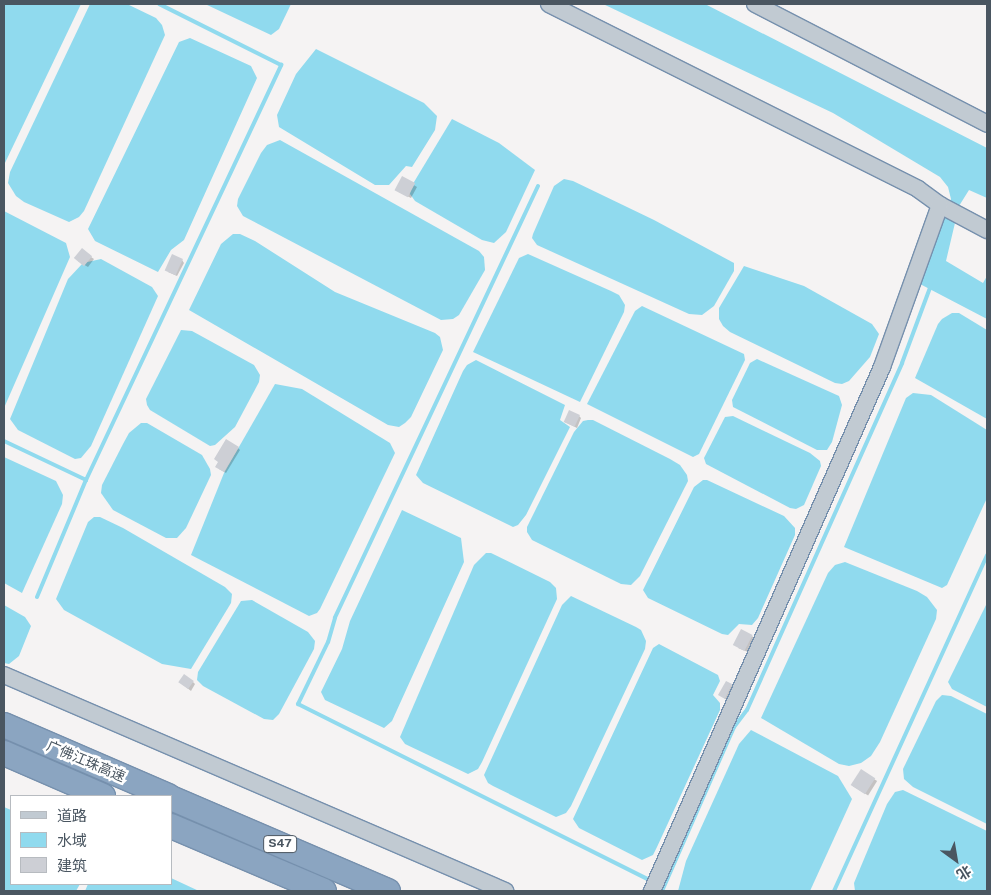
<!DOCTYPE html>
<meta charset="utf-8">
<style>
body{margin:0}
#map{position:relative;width:991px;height:895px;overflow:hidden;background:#f5f3f3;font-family:"Public Sans","Noto Sans SC",sans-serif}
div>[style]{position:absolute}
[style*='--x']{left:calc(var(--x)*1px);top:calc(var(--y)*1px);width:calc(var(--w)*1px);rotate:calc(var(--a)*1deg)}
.water>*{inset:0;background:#90daee}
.shadow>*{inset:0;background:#0003;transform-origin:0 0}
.stream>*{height:4px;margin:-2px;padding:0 2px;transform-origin:2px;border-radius:2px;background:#90daee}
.building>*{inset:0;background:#cdcfd5;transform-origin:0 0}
.roads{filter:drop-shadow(1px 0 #7690ad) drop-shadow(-1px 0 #7690ad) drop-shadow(0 1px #7690ad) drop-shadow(0 -1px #7690ad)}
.minor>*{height:16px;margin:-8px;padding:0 8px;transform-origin:8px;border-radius:8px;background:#c1cad2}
.highway>*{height:24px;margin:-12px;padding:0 12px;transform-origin:12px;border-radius:12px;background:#8ba5c1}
span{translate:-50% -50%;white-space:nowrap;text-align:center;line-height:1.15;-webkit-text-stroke:5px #fff;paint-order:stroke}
.shield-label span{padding:1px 4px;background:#fff;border:1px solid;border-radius:4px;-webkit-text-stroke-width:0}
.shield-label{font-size:12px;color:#4a5661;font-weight:700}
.street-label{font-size:14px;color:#4a5661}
.frame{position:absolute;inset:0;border:5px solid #4a5661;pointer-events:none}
.legend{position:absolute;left:10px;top:795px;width:162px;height:90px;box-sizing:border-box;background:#fff;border:1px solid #b7bbc0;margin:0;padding:6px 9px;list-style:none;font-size:15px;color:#4a5661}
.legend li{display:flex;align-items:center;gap:10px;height:25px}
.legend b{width:25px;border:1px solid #b7bbc0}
.north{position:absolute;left:931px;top:835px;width:50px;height:50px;-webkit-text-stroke:4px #fff;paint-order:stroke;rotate:148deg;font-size:14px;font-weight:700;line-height:20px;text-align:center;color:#4a5661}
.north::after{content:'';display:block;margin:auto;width:18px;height:22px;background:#4a5661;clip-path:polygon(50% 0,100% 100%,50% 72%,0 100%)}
</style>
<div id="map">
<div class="water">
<i style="clip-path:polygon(4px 4px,81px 4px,4px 165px)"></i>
<i style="clip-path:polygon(90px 4px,127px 4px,156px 18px,162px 25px,165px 35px,84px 211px,79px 217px,69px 222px,24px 202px,16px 196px,8px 183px,10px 172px)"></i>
<i style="clip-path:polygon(205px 4px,291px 4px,279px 29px,271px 35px)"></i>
<i style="clip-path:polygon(603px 4px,705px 4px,987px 148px,987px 198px,969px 190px,959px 206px,946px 261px,983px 283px,987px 276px,987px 319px,920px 284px,951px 199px,948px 187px,940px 177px,833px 113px)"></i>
<i style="clip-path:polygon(190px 38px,251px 66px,257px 78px,184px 240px,171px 250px,158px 272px,95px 241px,88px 229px,179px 42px)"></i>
<i style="clip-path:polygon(316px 49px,424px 103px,437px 116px,435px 130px,412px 167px,406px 166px,389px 185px,375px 185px,279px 127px,277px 115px,296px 74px)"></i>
<i style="clip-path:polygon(452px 119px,499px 143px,535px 170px,506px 232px,494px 243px,482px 240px,415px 201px,410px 194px,411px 187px)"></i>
<i style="clip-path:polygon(280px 140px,479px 251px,484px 257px,485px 270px,459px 315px,453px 319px,441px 320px,243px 216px,237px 206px,238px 199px,261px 153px,267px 145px)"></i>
<i style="clip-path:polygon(564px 179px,573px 181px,654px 220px,734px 263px,734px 271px,714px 306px,702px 315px,689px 314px,537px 245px,532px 238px,533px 234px,554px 186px)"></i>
<i style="clip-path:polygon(4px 211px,66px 243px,70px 257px,4px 408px)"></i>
<i style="clip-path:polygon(233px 234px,240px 234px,255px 241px,335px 292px,435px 333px,440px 337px,443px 350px,411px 417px,405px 423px,399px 427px,388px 425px,189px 310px,221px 244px)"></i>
<i style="clip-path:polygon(528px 254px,611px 291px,619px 295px,625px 305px,624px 312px,580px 402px,473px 352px,519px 258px)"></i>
<i style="clip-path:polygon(101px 259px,152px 287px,158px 296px,91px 446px,81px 458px,75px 459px,18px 430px,10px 419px,68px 279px,83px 263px)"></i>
<i style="clip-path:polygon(744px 266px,804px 286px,872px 324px,879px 334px,870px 357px,849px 381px,842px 384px,835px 383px,730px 332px,723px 326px,719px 319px,719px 308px)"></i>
<i style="clip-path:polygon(642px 306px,744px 354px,745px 360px,699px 454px,693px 457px,587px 404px,635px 311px)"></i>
<i style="clip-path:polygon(952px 313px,959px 313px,987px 330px,987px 419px,915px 378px,938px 324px,942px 319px)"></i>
<i style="clip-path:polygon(181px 330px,192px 331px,254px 365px,260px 375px,259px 382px,235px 427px,215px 445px,210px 446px,150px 410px,147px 405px,146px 399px)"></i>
<i style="clip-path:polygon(757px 359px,839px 396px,842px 405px,832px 442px,827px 450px,817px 450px,733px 407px,732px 400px,750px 363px)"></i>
<i style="clip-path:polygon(476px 360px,565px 405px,560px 420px,570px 427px,526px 515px,518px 525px,513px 527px,423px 483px,416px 475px,463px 371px,467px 365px)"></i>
<i style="clip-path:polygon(275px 384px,302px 389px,390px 443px,395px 453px,320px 609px,317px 613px,309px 616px,191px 555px,224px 473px)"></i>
<i style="clip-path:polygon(913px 393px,931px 395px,987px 430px,987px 498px,947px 585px,942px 588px,844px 547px,906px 398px)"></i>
<i style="clip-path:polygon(733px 416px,810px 453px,820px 461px,821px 466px,804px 505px,796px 509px,790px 508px,706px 464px,704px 458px,725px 417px)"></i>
<i style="clip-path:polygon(588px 420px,593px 420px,670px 459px,680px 465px,687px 475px,688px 481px,640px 576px,631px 585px,621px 584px,532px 540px,527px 532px,527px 527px,574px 432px,583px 421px)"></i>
<i style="clip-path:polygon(141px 423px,147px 423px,202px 455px,210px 469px,211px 475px,186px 528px,177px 538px,166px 538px,113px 510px,101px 493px,102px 485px,123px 444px,129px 433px)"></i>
<i style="clip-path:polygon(4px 457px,56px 481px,63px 495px,62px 504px,22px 593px,4px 583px)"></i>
<i style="clip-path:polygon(703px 480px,707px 480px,784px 516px,795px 528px,795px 535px,758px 618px,752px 625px,739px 624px,728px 635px,722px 634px,648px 598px,643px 590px,694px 487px)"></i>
<i style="clip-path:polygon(402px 510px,461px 538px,464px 562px,392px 721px,384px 728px,325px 700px,321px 692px,342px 649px,350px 621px)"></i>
<i style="clip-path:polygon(94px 517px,100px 517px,123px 528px,225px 587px,232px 594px,231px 603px,191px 669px,162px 664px,64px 610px,56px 599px,88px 522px)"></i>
<i style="clip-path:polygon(486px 553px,491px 553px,550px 582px,556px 588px,557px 599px,482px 762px,478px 769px,468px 774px,405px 744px,400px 737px,474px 565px)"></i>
<i style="clip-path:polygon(845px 562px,917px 591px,927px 597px,937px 610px,936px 619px,880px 742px,871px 756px,861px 763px,849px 766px,839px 764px,761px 718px,828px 573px,835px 565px)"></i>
<i style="clip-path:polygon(571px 596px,636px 627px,641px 630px,646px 641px,645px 649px,571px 806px,566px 813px,556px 817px,493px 786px,488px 783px,484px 775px,562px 605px)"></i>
<i style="clip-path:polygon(252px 600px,308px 632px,315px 641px,314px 649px,279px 714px,273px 720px,264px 719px,203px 686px,197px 680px,198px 672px,241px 601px)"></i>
<i style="clip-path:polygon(987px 603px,987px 707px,952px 689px,948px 682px)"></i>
<i style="clip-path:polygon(4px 605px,25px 617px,31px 626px,19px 656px,9px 664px,4px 663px)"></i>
<i style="clip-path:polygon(659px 644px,718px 675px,720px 681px,713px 695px,720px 703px,720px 710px,657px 847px,653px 855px,642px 860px,579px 828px,573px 819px,653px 648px)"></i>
<i style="clip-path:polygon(942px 695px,951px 696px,987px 714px,987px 824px,913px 787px,904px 779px,903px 769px,936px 701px)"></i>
<i style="clip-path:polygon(751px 730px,838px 776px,852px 799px,810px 891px,678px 891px,686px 861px,739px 744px)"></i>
<i style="clip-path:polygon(903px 790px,987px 831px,987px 891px,855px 891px,854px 883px,887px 804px,895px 792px)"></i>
<i style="clip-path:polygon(4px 807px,11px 810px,11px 884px,80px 884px,76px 891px,4px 891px)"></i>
<i style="clip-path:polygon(171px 878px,199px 891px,85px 891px,88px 884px,171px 884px)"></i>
</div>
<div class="shadow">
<i style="clip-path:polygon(402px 178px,417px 187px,411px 198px,399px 192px)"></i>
<i style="clip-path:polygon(91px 257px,94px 259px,88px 267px,78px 261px)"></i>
<i style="clip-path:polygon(182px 260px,184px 263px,177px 276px,168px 272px)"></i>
<i style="clip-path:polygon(579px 416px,581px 418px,577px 428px,565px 422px)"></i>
<i style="clip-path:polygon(238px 448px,240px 450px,226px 473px,219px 469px)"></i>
<i style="clip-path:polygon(752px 636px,754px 638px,748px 652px,738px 648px)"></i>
<i style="clip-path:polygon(193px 682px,195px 684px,191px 691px,182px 684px)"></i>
<i style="clip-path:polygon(731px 685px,734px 687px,728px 701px,720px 695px)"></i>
<i style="left:861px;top:771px;width:19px;height:17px;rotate:32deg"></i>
</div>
<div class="stream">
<i style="--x:538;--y:186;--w:477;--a:115.2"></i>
<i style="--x:335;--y:618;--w:25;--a:106"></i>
<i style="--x:328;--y:642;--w:69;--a:115.8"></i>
<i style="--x:298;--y:704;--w:395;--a:26.6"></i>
<i style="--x:4;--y:441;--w:91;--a:25.4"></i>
<i style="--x:37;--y:597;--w:127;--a:-67.3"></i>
<i style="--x:86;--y:480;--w:459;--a:-64.8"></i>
<i style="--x:281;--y:65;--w:136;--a:-153.4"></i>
<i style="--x:662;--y:891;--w:179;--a:-66.3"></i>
<i style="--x:734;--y:727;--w:21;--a:-53"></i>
<i style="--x:747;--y:710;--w:380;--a:-65.9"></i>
<i style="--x:902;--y:363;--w:83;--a:-69.6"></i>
<i style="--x:834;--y:891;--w:369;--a:-65.5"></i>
</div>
<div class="building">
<i style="left:402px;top:176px;width:15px;height:16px;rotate:28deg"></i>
<i style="left:82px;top:248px;width:13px;height:13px;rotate:39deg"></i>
<i style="left:172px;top:254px;width:12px;height:18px;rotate:24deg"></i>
<i style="left:569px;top:410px;width:12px;height:13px;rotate:24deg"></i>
<i style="clip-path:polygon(226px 439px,239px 447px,224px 472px,215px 467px,218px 462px,214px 459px)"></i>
<i style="left:741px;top:629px;width:13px;height:18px;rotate:27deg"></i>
<i style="left:184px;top:674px;width:12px;height:10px;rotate:35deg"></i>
<i style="clip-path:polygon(726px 681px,732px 684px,725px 699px,718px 695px)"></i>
<i style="left:861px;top:769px;width:17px;height:19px;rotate:33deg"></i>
</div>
<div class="roads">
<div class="minor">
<i style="--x:549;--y:4;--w:413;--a:26.6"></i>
<i style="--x:918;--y:189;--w:27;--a:36"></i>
<i style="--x:940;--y:205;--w:53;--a:28"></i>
<i style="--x:755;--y:4;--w:261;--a:27.3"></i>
<i style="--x:4;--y:675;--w:546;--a:23.32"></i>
<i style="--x:652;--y:891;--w:572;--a:-66.3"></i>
<i style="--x:882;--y:367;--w:172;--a:-70.3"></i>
</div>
<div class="highway">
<i style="--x:4;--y:725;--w:179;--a:23.4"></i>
<i style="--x:4;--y:753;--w:108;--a:23.5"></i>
<i style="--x:171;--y:798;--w:236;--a:23.2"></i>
<i style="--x:171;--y:826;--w:166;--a:23"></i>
</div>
</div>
<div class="shield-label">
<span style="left:280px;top:844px">S47</span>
</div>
<div class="street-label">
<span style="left:86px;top:761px;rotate:23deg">广佛江珠高速</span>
</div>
<div class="frame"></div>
<ul class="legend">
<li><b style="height:6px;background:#c1cad2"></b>道路</li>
<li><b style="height:14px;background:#90daee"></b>水域</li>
<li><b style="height:14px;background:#cdcfd5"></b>建筑</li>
</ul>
<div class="north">北</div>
</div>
